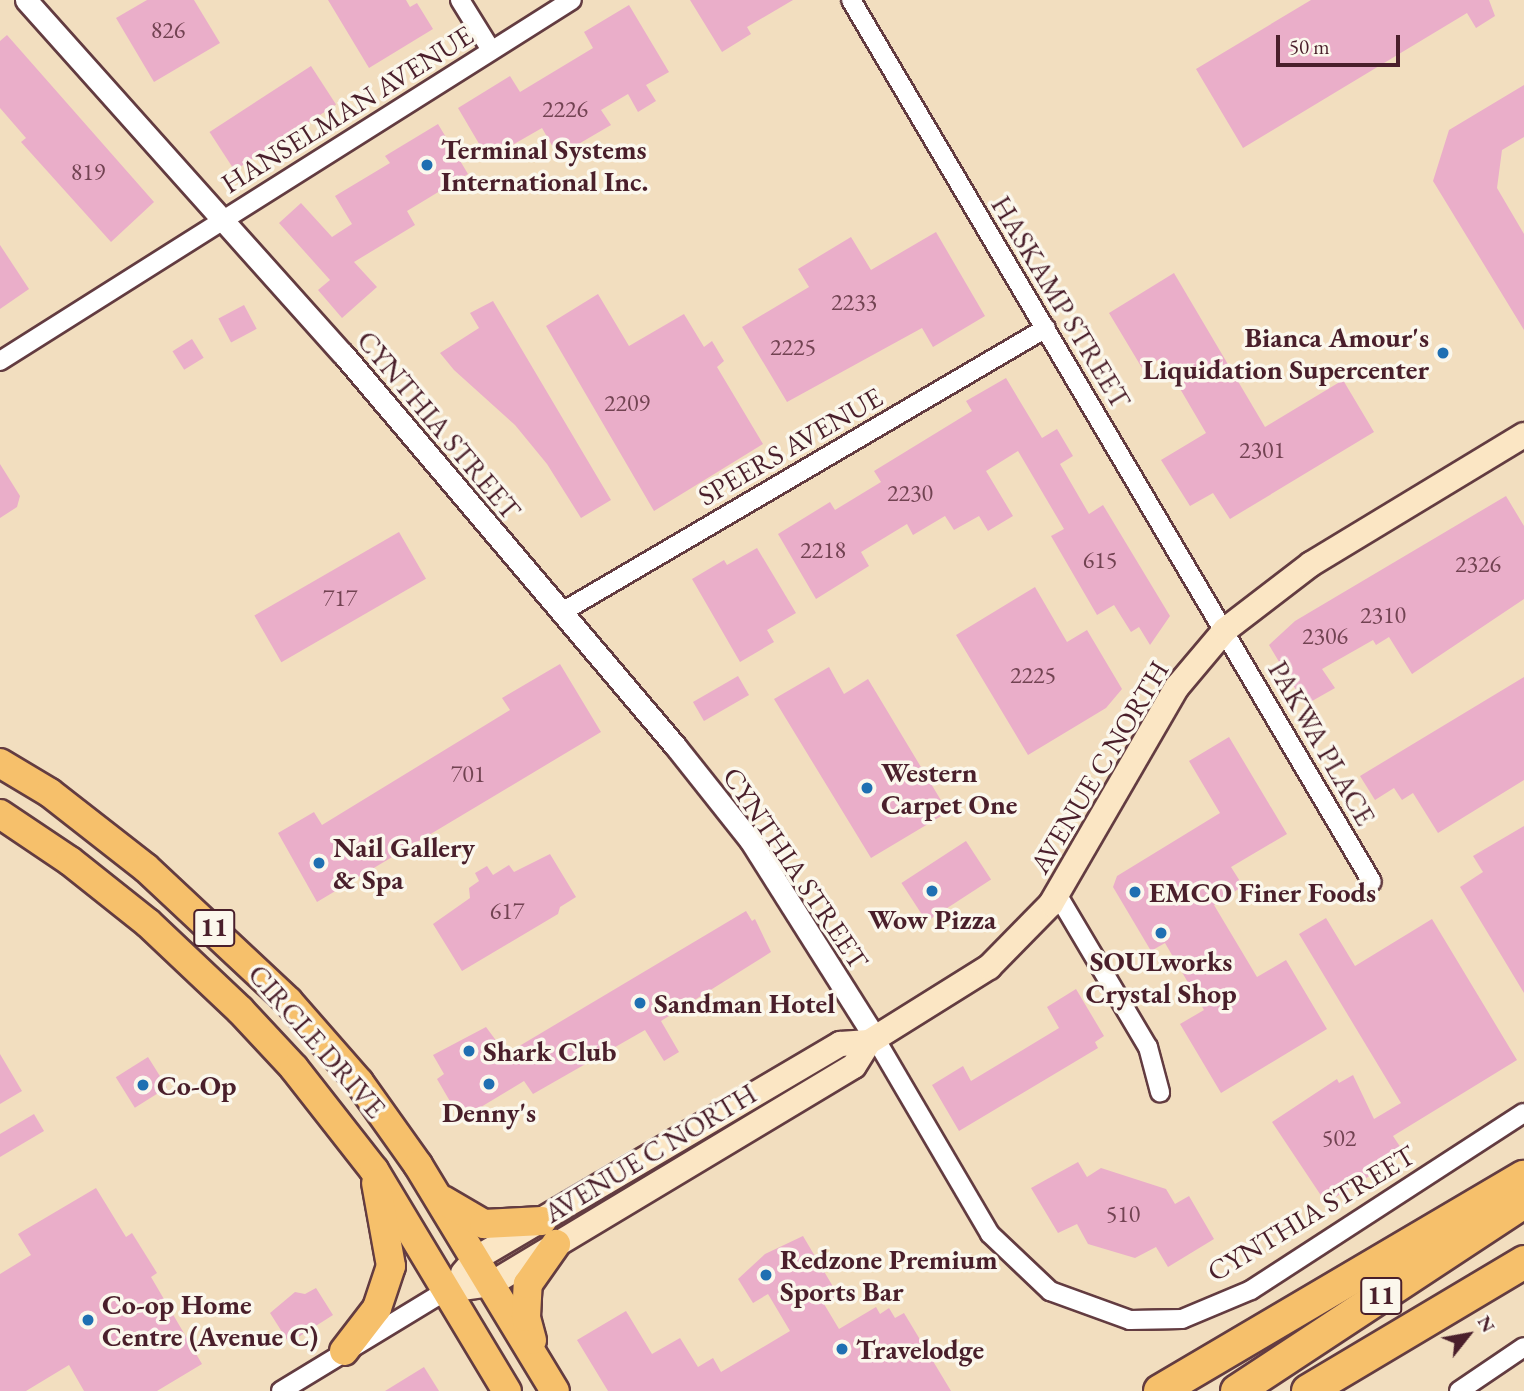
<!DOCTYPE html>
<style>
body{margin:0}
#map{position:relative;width:1524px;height:1391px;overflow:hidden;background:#f2debf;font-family:"EB Garamond",serif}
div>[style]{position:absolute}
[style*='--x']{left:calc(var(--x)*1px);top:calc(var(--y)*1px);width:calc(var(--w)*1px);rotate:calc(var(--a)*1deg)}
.building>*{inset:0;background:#eaaec9;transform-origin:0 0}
.roads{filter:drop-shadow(2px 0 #633c41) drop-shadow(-2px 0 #633c41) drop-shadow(0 2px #633c41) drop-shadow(0 -2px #633c41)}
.minor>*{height:18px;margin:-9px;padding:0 9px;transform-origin:9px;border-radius:9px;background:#fff}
.tertiary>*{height:21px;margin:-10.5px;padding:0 10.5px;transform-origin:10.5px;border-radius:10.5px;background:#fff}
.secondary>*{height:24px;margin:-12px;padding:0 12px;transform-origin:12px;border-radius:12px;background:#fbe6c4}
.trunk>*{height:28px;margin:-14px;padding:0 14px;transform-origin:14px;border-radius:14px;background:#f6c06b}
.motorway>*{height:32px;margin:-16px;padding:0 16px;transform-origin:16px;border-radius:16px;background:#f6c06b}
.dots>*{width:19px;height:19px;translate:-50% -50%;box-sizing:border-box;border:4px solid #fbf7ec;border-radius:50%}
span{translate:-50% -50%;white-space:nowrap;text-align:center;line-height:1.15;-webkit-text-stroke:7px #fbf7ec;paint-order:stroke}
.number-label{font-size:24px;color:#724352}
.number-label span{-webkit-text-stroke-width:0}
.shield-label span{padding:2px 5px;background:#fbf7ec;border:2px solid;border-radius:5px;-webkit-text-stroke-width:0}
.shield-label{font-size:26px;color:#4a1f2b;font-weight:700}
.street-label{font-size:28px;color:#4a1f2b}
.poi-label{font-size:28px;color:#4a1f2b;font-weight:700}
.left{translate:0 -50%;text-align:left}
.right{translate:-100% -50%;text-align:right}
.north{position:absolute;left:1433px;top:1300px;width:70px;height:70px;-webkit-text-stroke:5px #fbf7ec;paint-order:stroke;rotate:59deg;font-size:19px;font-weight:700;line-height:28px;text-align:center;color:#4a1f2b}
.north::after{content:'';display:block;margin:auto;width:24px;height:32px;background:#4a1f2b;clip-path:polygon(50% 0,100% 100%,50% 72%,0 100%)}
.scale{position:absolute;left:1276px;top:35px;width:124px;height:32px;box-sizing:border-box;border:4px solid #4a1f2b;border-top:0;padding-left:9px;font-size:21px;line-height:24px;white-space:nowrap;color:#4a1f2b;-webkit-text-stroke:5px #fbf7ec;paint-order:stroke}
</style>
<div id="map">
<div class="building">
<i style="clip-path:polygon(147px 0,194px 0,220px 43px,154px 82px,116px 18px)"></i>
<i style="clip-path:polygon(328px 0,406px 0,410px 7px,417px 3px,433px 29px,369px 68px)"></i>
<i style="clip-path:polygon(690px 0,793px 0,747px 27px,751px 34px,722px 52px)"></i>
<i style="clip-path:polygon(1311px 0,1489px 0,1495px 16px,1476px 28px,1467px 13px,1243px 148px,1196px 69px)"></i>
<i style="clip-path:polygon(629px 5px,669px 72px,646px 85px,656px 101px,638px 112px,628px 94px,601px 110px,611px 125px,558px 156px,542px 128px,488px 159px,458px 108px,510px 76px,520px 92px,593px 48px,584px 32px)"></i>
<i style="clip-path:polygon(7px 35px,154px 202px,111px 242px,21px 142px,26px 138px,0 108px,0 41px)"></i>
<i style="left:311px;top:66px;width:46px;height:121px;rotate:57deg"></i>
<i style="clip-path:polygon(1524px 85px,1524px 137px,1502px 150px,1497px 188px,1524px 234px,1524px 330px,1433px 181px,1449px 130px)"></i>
<i style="clip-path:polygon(438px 124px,468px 174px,407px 211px,415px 225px,354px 262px,377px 287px,342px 318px,318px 290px,330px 280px,279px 223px,301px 203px,332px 237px,352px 224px,335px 196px,390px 163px,385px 156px)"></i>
<i style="clip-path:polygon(936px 232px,985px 316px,933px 347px,922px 328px,787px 402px,742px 327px,809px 287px,798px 269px,851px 237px,871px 270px)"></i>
<i style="clip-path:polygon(0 245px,29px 289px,0 309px)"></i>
<i style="clip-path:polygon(1174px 273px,1265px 427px,1343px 380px,1374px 432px,1230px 519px,1213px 493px,1190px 506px,1161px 460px,1206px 433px,1162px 358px,1142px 368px,1109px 313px)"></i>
<i style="clip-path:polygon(598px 294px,629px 346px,684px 314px,704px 347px,712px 341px,724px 361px,717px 367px,763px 444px,654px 511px,546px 326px)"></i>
<i style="clip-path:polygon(493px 301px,611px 500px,581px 518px,547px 464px,515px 425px,454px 370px,440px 353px,479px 328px,470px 313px)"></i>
<i style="left:244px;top:305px;width:27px;height:29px;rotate:62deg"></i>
<i style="left:192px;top:339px;width:22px;height:23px;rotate:58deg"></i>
<i style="clip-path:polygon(1006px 378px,1042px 438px,1057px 429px,1073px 456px,1060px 464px,1089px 514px,1103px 505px,1170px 616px,1150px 645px,1139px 627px,1131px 632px,1114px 605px,1097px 615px,1051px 536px,1064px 529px,1018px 451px,986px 471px,1013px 516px,988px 531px,979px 516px,954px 530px,945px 516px,913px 535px,907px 524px,861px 552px,869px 566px,816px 599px,778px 534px,830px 502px,835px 510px,881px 482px,874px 471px,972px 411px,966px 401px)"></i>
<i style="clip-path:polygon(0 464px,20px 496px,17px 507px,0 518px)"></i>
<i style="clip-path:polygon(1506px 496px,1524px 526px,1524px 599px,1412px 674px,1389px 637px,1376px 645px,1373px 640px,1322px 669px,1335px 688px,1305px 705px,1269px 645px,1295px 621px)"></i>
<i style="left:399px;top:532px;width:54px;height:167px;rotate:60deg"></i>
<i style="clip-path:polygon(757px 548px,796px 613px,767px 630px,774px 642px,740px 662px,692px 579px,724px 560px,727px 565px)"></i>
<i style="clip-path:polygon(1035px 587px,1067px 642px,1087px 630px,1122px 689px,1106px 708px,1028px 755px,956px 635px)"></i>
<i style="clip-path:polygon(560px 664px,601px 732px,317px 902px,278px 833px,314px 812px,322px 825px,510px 710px,502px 698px)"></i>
<i style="clip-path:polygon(829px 667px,844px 694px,868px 679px,948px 812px,871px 858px,774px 699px)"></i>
<i style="left:738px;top:676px;width:22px;height:52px;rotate:60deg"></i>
<i style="clip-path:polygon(1524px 677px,1524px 780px,1438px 833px,1413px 793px,1402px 800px,1394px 788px,1375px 800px,1360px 776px)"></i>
<i style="clip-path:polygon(1229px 737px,1287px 834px,1231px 867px,1243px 886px,1214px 905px,1257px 977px,1286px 960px,1327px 1029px,1221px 1093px,1180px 1024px,1204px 1010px,1165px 943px,1151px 951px,1113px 887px,1117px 876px,1220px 813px,1189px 761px)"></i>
<i style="clip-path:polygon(1524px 826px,1524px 993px,1460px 887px,1483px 872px,1473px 856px)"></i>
<i style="left:966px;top:841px;width:46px;height:77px;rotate:57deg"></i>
<i style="clip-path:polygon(550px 854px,576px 897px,560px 907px,558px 914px,462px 971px,433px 924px,470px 898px,469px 888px,479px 881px,475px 873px,487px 866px,493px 875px,509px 865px,514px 872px)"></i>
<i style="clip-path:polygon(746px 911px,752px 921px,755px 919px,771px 952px,661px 1021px,679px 1052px,664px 1061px,645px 1030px,533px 1094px,524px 1081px,466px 1116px,458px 1115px,437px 1079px,444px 1074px,433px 1055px,486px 1027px,506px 1054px)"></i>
<i style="clip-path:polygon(1326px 918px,1355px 966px,1432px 919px,1517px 1060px,1393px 1136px,1405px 1154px,1326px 1203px,1272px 1122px,1337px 1079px,1339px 1083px,1353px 1075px,1374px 1119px,1401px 1103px,1299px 934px)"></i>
<i style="clip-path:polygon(1076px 989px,1104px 1036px,1095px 1042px,1098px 1048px,959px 1131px,932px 1085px,963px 1066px,971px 1081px,1059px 1028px,1047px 1007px)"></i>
<i style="clip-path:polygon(0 1054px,22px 1091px,0 1104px)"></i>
<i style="left:148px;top:1057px;width:36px;height:38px;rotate:58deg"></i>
<i style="clip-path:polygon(34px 1114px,44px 1131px,0 1157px,0 1134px)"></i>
<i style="clip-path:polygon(1078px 1162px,1087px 1177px,1101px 1168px,1166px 1189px,1175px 1204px,1189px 1196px,1214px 1239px,1168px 1267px,1156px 1247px,1135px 1258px,1088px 1244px,1077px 1224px,1058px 1233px,1031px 1188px)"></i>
<i style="clip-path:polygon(96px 1188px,126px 1237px,132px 1233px,157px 1273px,151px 1277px,202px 1364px,157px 1391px,84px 1391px,69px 1365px,26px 1391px,0 1391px,0 1274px,31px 1255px,18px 1234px)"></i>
<i style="clip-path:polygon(803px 1236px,838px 1295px,824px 1304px,839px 1329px,876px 1307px,880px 1314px,889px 1308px,895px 1318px,904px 1313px,951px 1391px,608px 1391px,577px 1340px,626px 1311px,652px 1354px,680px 1338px,698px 1367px,713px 1358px,721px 1372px,790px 1331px,768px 1294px,753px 1303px,738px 1279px,765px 1254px)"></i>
<i style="clip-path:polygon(316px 1288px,333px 1315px,289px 1343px,270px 1313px,295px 1292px,305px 1294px)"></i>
<i style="clip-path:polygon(424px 1367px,439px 1391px,385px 1391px)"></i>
</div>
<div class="roads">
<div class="minor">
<i style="--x:460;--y:0;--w:59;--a:58.2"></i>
<i style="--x:851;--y:0;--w:1024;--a:59.43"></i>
<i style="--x:0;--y:361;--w:676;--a:-32.26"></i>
<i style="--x:562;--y:612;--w:561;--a:-30.4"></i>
<i style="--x:1057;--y:894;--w:178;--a:59.3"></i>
<i style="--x:1148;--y:1047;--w:47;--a:75.1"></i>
<i style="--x:875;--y:1038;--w:227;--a:59.6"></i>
<i style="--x:990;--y:1234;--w:83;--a:43.5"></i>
<i style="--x:1050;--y:1291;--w:85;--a:19.9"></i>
<i style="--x:1130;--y:1320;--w:52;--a:-1.1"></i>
<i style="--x:1182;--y:1319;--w:75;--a:-22.8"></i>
<i style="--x:1251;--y:1290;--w:325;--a:-33"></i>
<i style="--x:281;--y:1391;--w:194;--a:-31.3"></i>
<i style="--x:1459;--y:1391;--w:78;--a:-34.1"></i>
</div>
<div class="tertiary">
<i style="--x:26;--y:0;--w:475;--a:48.2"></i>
<i style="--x:343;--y:354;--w:515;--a:49.72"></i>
<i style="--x:676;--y:747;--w:119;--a:51.5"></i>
<i style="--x:750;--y:840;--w:234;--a:57.7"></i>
</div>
<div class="secondary">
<i style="--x:463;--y:1273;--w:18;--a:-49"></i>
<i style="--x:475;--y:1259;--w:424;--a:-30.5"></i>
<i style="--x:840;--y:1044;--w:29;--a:-4"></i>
<i style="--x:447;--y:1290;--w:44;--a:-7.8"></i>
<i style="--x:491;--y:1284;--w:423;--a:-31"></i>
<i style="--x:854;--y:1066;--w:28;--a:-58"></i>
<i style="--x:869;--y:1042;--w:142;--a:-32"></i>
<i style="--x:989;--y:967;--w:88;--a:-45.5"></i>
<i style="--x:1051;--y:904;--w:251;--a:-59.9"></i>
<i style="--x:1177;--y:687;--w:75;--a:-49.9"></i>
<i style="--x:1225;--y:630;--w:108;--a:-37.5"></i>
<i style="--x:1311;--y:564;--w:249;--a:-31.2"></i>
</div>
<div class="trunk">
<i style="--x:0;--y:763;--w:58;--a:31"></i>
<i style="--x:50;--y:793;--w:122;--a:38"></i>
<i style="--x:146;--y:868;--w:195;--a:43.1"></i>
<i style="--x:288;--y:1001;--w:108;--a:48.8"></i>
<i style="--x:359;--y:1082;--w:102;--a:54.6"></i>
<i style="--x:418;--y:1165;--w:264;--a:58.8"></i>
<i style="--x:0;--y:814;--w:84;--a:33.9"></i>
<i style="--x:70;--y:861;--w:100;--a:38.5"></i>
<i style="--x:148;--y:923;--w:127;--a:43.4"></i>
<i style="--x:240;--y:1010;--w:79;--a:47"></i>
<i style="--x:294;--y:1068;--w:130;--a:51.9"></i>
<i style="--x:374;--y:1170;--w:258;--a:59"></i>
<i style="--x:443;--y:1200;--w:48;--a:30.3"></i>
<i style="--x:484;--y:1224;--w:58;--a:-3"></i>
<i style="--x:532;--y:1340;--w:24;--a:-105"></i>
<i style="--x:526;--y:1317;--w:33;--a:-87"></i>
<i style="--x:528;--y:1284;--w:49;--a:-55"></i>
<i style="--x:344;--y:1351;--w:54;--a:-52.5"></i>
<i style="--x:377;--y:1308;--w:44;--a:-71.6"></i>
<i style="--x:391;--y:1266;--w:84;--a:-100.2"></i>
</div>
<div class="motorway">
<i style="--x:1160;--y:1391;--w:422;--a:-30.5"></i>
<i style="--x:1237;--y:1391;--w:344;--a:-33.4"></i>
<i style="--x:1308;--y:1391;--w:252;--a:-30.8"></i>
</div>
</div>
<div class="dots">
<i style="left:427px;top:165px;background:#1f6fb2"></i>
<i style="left:1443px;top:353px;background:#1f6fb2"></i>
<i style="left:867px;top:788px;background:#1f6fb2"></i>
<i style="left:319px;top:863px;background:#1f6fb2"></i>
<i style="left:932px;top:891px;background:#1f6fb2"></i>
<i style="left:1135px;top:892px;background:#1f6fb2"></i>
<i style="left:1161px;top:933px;background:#1f6fb2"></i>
<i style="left:640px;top:1003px;background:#1f6fb2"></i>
<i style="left:469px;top:1051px;background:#1f6fb2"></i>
<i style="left:489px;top:1084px;background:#1f6fb2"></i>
<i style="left:143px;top:1085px;background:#1f6fb2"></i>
<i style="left:766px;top:1275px;background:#1f6fb2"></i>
<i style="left:88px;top:1320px;background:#1f6fb2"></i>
<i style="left:842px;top:1349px;background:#1f6fb2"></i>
</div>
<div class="number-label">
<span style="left:168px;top:30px">826</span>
<span style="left:565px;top:109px">2226</span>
<span style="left:88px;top:172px">819</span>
<span style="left:854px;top:302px">2233</span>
<span style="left:793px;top:347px">2225</span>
<span style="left:627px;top:403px">2209</span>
<span style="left:1262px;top:450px">2301</span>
<span style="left:910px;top:493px">2230</span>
<span style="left:823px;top:550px">2218</span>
<span style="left:1100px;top:560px">615</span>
<span style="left:1478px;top:564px">2326</span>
<span style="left:340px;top:598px">717</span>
<span style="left:1383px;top:615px">2310</span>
<span style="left:1325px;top:636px">2306</span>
<span style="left:1033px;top:675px">2225</span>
<span style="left:468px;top:774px">701</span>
<span style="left:507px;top:911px">617</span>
<span style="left:1339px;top:1138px">502</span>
<span style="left:1123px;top:1214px">510</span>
</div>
<div class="shield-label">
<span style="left:214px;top:928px">11</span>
<span style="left:1381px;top:1296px">11</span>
</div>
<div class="street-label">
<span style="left:347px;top:109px;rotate:-32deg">HANSELMAN AVENUE</span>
<span style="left:1061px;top:302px;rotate:59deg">HASKAMP STREET</span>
<span style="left:439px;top:425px;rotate:50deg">CYNTHIA STREET</span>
<span style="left:790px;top:446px;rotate:-30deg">SPEERS AVENUE</span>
<span style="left:1322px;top:743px;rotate:60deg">PAKWA PLACE</span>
<span style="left:1099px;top:767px;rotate:-59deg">AVENUE C NORTH</span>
<span style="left:796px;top:868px;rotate:56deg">CYNTHIA STREET</span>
<span style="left:317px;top:1041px;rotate:49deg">CIRCLE DRIVE</span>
<span style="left:650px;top:1153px;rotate:-31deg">AVENUE C NORTH</span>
<span style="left:1311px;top:1213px;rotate:-31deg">CYNTHIA STREET</span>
</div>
<div class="poi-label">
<span class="left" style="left:441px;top:165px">Terminal Systems<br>International Inc.</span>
<span class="right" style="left:1429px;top:353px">Bianca Amour's<br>Liquidation Supercenter</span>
<span class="left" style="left:881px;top:788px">Western<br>Carpet One</span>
<span class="left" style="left:333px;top:863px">Nail Gallery<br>&amp; Spa</span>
<span class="left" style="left:1149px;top:892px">EMCO Finer Foods</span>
<span style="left:932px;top:919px">Wow Pizza</span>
<span style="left:1161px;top:977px">SOULworks<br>Crystal Shop</span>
<span class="left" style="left:654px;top:1003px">Sandman Hotel</span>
<span class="left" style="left:483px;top:1051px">Shark Club</span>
<span class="left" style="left:157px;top:1085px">Co-Op</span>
<span style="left:489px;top:1112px">Denny's</span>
<span class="left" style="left:780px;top:1275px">Redzone Premium<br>Sports Bar</span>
<span class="left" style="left:102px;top:1320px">Co-op Home<br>Centre (Avenue C)</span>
<span class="left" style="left:856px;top:1349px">Travelodge</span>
</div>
<div class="north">N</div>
<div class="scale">50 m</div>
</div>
